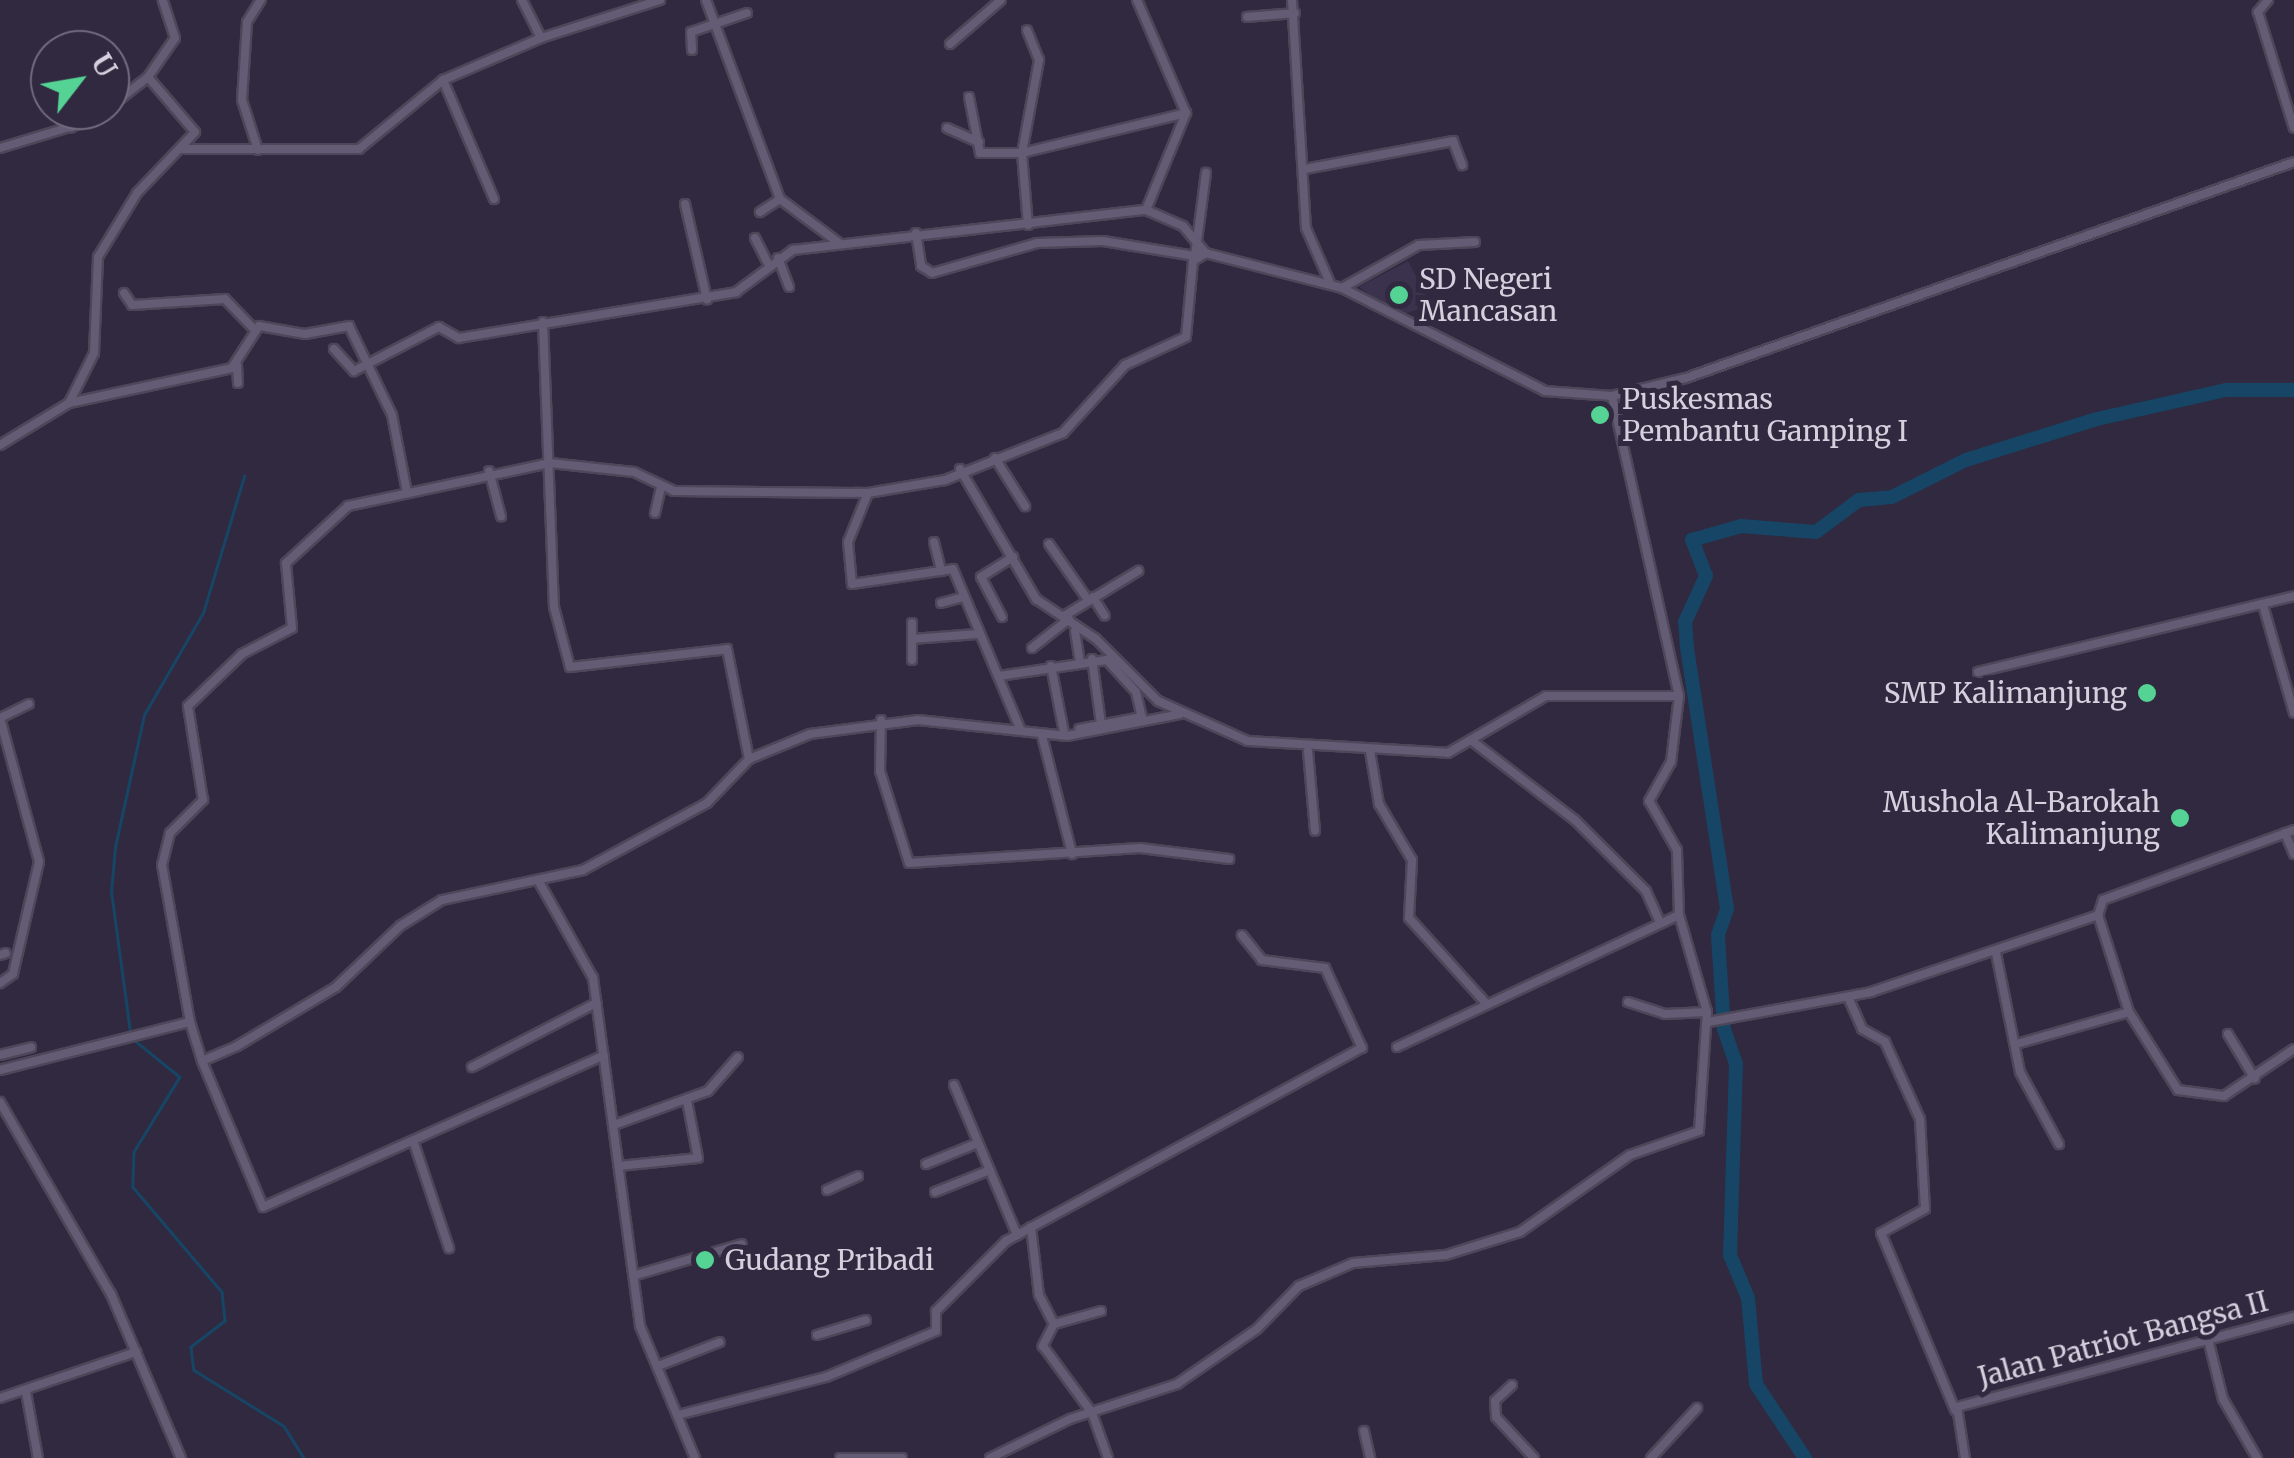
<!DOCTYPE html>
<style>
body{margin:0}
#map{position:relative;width:2294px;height:1458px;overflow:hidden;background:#30293f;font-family:Merriweather,serif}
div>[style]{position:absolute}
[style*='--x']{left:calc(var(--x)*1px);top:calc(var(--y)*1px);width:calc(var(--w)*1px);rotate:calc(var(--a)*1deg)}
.built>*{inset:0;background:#3b324e}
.stream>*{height:2.5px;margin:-1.25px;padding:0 1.25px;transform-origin:1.25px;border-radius:1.25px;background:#174565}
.river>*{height:14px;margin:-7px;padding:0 7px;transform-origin:7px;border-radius:7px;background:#174565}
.roads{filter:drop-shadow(2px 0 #4d4759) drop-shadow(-2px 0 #4d4759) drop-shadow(0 2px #4d4759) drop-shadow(0 -2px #4d4759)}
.minor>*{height:8px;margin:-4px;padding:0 4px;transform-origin:4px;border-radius:4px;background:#635c74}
.dots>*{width:28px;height:28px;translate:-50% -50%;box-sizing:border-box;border:5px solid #30293f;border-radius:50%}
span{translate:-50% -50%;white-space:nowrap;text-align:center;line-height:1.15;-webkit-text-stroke:10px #30293f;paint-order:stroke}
.poi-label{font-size:28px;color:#d4d0de}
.left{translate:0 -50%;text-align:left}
.right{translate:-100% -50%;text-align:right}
.street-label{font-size:28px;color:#d4d0de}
.north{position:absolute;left:30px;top:30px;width:100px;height:100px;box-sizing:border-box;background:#30293f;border:2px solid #726c7f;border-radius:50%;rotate:59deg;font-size:28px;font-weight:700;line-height:40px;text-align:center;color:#d4d0de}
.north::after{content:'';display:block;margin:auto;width:35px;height:45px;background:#55d395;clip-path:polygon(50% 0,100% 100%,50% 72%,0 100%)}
</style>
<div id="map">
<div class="built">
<i style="clip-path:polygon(1408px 261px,1431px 304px,1400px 316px,1359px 287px)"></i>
</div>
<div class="stream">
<i style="--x:130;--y:1032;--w:141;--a:-97.7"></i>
<i style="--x:111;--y:892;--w:45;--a:-84.9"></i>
<i style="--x:115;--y:847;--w:135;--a:-77.6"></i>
<i style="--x:144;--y:715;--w:118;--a:-60"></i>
<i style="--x:203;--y:613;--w:143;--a:-73.3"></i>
<i style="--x:133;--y:1039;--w:60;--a:39"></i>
<i style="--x:180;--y:1077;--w:88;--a:121.5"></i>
<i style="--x:134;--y:1152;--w:35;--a:92"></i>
<i style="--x:133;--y:1187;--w:138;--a:49.7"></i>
<i style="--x:222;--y:1292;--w:29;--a:84"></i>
<i style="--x:225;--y:1321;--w:43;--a:142.6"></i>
<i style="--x:191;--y:1347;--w:23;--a:83"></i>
<i style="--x:194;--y:1370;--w:106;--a:31.9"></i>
<i style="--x:284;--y:1426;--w:38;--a:58"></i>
</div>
<div class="river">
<i style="--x:1805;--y:1458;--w:89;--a:-123.5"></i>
<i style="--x:1756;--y:1384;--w:86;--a:-95.3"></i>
<i style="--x:1748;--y:1298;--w:47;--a:-112.7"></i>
<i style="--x:1730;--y:1255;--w:191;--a:-88.2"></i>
<i style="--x:1736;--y:1064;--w:37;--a:-109"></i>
<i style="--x:1724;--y:1029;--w:94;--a:-93.7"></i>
<i style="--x:1718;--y:935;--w:28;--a:-71"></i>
<i style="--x:1727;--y:909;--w:264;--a:-98.7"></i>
<i style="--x:1687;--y:648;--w:26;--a:-94"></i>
<i style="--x:1685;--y:622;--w:51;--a:-65.5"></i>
<i style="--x:1706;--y:576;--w:39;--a:-111"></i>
<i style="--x:1692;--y:540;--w:51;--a:-15.9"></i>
<i style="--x:1741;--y:526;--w:75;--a:4.6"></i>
<i style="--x:1816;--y:532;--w:54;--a:-36.7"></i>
<i style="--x:1859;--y:500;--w:33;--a:-5"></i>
<i style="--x:1892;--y:497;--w:83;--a:-26.6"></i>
<i style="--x:1966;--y:460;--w:137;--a:-17.4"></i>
<i style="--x:2097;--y:419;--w:132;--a:-12.7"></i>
<i style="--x:2226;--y:390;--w:68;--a:0"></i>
</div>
<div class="roads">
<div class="minor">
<i style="--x:522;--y:0;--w:42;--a:63.4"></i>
<i style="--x:541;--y:38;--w:125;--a:-17.7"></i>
<i style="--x:706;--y:0;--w:212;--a:69.6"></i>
<i style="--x:780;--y:199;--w:24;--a:147"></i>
<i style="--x:1137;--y:0;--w:123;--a:66.6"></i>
<i style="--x:1186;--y:113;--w:105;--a:112.4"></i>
<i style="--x:1292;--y:0;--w:228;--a:86.5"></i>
<i style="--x:1306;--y:228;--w:60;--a:66.4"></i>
<i style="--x:2268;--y:0;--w:16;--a:130"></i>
<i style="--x:2258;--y:12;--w:121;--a:72.8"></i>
<i style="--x:1247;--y:17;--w:48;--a:-4.8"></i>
<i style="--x:950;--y:44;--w:67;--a:-40.8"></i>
<i style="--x:49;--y:50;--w:2;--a:63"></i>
<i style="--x:692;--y:50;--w:18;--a:-93"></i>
<i style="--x:691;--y:32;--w:59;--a:-18.7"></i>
<i style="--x:969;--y:97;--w:57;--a:78.9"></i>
<i style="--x:980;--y:153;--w:42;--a:0"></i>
<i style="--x:1022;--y:153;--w:95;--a:-79.6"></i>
<i style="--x:1039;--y:60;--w:32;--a:-112"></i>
<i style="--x:67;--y:110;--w:18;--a:77"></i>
<i style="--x:947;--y:128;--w:35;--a:24"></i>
<i style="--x:0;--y:148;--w:97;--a:-16.8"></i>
<i style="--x:93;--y:120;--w:70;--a:-38"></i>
<i style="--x:181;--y:149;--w:178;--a:0"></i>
<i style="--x:359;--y:149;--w:109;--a:-39.4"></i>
<i style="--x:258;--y:150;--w:52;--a:-107.7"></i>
<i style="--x:242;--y:100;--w:78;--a:-86.3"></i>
<i style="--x:247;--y:22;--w:26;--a:-58"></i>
<i style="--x:1305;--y:169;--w:151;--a:-10.7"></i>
<i style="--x:1453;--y:141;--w:26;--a:69"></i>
<i style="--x:494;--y:199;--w:129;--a:-113.2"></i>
<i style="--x:443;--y:80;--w:107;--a:-23.2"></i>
<i style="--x:780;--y:199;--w:74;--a:36.7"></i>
<i style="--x:685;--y:204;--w:98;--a:77"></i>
<i style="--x:1028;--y:225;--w:72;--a:-94.8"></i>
<i style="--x:1022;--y:153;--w:169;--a:-13.7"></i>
<i style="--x:916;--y:233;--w:33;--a:81"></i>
<i style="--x:921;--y:266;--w:13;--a:32"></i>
<i style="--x:932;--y:273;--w:109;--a:-15.9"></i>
<i style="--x:1037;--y:243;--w:66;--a:-1.7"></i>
<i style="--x:1103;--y:241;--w:93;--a:9.3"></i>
<i style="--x:1195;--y:256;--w:84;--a:-82.5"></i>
<i style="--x:755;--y:238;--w:28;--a:63"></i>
<i style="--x:778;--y:258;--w:31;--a:69"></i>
<i style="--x:1342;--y:288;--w:88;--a:-29.2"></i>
<i style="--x:1419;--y:245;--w:56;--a:-3.1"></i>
<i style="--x:124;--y:293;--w:14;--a:56"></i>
<i style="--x:132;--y:305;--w:93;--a:-3.7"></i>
<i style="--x:225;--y:299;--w:42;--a:46"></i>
<i style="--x:543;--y:322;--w:285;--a:87.8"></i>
<i style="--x:554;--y:607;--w:62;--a:75.1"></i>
<i style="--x:570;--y:667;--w:158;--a:-6.5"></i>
<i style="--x:727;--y:649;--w:112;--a:78.7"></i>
<i style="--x:334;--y:349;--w:30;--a:48"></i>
<i style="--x:354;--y:371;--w:96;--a:-27.4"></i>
<i style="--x:439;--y:327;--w:23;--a:29"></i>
<i style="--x:459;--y:338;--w:281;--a:-9.4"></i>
<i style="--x:736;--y:292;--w:71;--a:-36.4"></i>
<i style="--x:793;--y:250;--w:355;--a:-6.5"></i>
<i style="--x:1146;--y:210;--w:40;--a:23.4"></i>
<i style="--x:1183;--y:226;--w:35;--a:50"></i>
<i style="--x:1206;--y:253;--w:140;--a:14.4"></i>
<i style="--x:1342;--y:288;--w:228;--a:26.9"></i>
<i style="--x:1545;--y:391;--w:67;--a:4.3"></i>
<i style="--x:1612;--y:396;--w:76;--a:-13.7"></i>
<i style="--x:1686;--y:378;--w:645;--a:-19.56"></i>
<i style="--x:237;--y:365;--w:18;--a:87"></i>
<i style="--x:69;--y:403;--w:56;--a:-63.4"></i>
<i style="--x:94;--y:353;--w:96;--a:-87.6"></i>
<i style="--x:98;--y:257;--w:75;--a:-58.6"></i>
<i style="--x:137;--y:193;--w:84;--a:-46.4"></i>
<i style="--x:195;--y:132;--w:72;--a:-130.5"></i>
<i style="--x:148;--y:77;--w:47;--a:-55.3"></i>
<i style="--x:175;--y:38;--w:40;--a:-108"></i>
<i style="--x:0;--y:445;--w:81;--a:-31.3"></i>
<i style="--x:69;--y:403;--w:167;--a:-12.1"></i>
<i style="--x:232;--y:368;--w:50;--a:-57.3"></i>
<i style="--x:259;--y:326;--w:47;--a:9.9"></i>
<i style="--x:305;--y:334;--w:45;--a:-10.3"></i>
<i style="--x:349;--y:326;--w:99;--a:64.2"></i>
<i style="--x:392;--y:415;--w:78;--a:79"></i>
<i style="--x:995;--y:458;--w:57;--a:58"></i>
<i style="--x:960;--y:469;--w:151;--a:59.7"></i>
<i style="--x:1036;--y:599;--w:72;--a:33.7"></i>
<i style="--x:1096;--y:639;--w:88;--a:45"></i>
<i style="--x:1158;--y:701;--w:98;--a:24"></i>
<i style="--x:1248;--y:741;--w:200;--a:3.4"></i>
<i style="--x:1448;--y:753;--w:113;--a:-30.2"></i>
<i style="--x:1546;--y:696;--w:133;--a:0"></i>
<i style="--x:489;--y:471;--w:47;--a:75.1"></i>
<i style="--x:868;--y:493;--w:53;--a:112.2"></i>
<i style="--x:848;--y:542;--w:42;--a:84.6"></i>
<i style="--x:852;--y:584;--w:102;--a:-8.4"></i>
<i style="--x:953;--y:569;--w:173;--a:67.2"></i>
<i style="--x:655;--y:513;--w:28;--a:-77"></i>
<i style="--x:934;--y:542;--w:30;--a:76"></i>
<i style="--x:1049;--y:544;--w:68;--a:55.1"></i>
<i style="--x:1093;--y:597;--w:22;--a:58"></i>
<i style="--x:941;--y:603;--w:23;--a:-15"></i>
<i style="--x:2263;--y:605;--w:112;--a:74"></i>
<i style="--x:1064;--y:616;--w:87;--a:-31.3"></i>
<i style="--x:1002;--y:617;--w:45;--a:-117.7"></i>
<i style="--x:981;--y:577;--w:38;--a:-32"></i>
<i style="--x:912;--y:623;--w:37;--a:90"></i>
<i style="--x:1075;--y:631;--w:30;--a:81"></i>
<i style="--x:912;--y:639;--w:65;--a:-4.4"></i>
<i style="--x:1032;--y:648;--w:47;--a:-38.1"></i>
<i style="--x:1092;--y:659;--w:66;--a:82.1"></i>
<i style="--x:1051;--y:666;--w:67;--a:78.9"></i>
<i style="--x:1978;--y:672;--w:325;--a:-13.5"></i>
<i style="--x:999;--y:676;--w:109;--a:-8.4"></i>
<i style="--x:1107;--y:660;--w:43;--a:47.8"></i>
<i style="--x:1136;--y:692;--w:26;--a:77"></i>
<i style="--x:1142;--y:717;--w:64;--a:169.2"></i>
<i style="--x:0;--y:718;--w:149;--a:74.8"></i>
<i style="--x:39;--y:862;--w:115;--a:103.1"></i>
<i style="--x:13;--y:974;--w:16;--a:145"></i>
<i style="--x:0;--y:718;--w:32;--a:-26"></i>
<i style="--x:881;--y:720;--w:51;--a:91.1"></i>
<i style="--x:880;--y:771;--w:96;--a:72.5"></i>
<i style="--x:909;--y:863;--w:231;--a:-3.7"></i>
<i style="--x:1140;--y:848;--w:90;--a:7"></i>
<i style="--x:1042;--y:736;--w:122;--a:75.7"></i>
<i style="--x:1471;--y:740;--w:131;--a:37.6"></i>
<i style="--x:1575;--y:820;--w:100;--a:45"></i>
<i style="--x:1646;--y:891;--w:35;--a:66"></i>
<i style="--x:1308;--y:751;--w:80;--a:85"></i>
<i style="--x:1370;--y:751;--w:54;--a:80.4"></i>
<i style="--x:1379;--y:804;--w:65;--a:59.5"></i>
<i style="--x:1412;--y:860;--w:58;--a:93"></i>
<i style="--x:1409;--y:918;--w:113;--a:47.9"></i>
<i style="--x:2294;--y:830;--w:203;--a:159.9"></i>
<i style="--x:2103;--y:900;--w:16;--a:108"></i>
<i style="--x:2098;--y:915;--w:102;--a:72.3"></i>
<i style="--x:2129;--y:1012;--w:92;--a:57.9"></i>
<i style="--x:2178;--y:1090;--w:46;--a:7.4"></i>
<i style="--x:2224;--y:1096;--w:84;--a:-33.9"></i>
<i style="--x:2285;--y:833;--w:23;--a:67"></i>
<i style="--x:538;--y:880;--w:112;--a:60.7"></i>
<i style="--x:593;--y:978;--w:351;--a:82.3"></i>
<i style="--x:640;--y:1326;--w:143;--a:67.4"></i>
<i style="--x:1996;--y:953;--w:121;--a:78.6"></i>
<i style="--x:2020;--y:1072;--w:82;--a:61.6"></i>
<i style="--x:0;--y:955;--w:6;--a:-18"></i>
<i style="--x:1848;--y:997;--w:35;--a:66"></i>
<i style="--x:1862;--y:1029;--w:26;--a:29"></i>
<i style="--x:1885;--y:1042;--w:85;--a:65.6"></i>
<i style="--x:1920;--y:1119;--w:90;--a:86.8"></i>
<i style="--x:1925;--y:1209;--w:50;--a:151.4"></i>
<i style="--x:1881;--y:1233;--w:192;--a:67.3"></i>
<i style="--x:1628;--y:1002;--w:39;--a:18"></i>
<i style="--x:1665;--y:1014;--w:42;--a:-2.7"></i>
<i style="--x:190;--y:1022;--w:41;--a:72.9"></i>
<i style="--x:202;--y:1061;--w:38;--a:-23"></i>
<i style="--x:237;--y:1046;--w:115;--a:-30.8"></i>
<i style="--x:336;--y:987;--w:88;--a:-43.6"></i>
<i style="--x:400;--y:926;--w:49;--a:-31.8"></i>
<i style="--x:442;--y:900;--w:144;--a:-12"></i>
<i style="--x:583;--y:870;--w:141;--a:-28.4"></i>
<i style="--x:707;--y:803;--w:61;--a:-46.3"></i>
<i style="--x:749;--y:759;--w:66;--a:-22.3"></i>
<i style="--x:810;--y:734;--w:109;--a:-7.4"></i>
<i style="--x:918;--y:720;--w:150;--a:6.1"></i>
<i style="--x:1067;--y:736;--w:115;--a:-11"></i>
<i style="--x:1708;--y:1022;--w:166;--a:-10.4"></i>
<i style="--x:1871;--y:992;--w:240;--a:-18.7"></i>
<i style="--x:2228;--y:1034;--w:52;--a:59"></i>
<i style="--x:2020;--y:1043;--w:113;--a:-15.9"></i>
<i style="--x:1397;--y:1047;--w:311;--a:-25.1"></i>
<i style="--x:0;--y:1055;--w:32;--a:-14"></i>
<i style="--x:202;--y:1061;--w:158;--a:67.3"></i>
<i style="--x:263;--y:1207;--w:373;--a:-24"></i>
<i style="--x:472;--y:1067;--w:140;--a:-27.3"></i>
<i style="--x:0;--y:1070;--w:196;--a:-14.2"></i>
<i style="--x:190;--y:1022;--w:159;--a:-100.1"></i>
<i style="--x:162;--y:865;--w:33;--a:-76"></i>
<i style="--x:170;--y:833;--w:47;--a:-45"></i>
<i style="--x:203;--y:800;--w:95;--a:-99.1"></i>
<i style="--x:188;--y:706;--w:75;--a:-43.9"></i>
<i style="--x:242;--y:654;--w:56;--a:-27.5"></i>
<i style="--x:292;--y:628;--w:65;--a:-95.3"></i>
<i style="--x:286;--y:563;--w:84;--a:-42.6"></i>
<i style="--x:348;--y:506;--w:207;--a:-12"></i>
<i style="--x:550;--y:463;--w:84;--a:6.1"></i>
<i style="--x:634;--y:472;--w:44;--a:25.4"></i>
<i style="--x:674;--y:491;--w:194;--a:0.6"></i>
<i style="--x:868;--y:493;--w:78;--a:-9.6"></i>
<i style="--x:945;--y:480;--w:127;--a:-21.7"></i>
<i style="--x:1063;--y:433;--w:92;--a:-47.6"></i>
<i style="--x:1125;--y:365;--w:67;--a:-24.7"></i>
<i style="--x:1186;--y:337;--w:76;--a:-84.7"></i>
<i style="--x:1193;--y:261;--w:15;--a:-32"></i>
<i style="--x:954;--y:1085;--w:163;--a:67.2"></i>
<i style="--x:0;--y:1102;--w:222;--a:60"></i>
<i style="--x:111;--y:1294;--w:178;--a:66.9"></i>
<i style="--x:614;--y:1125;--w:100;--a:-19.9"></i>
<i style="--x:708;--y:1091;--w:45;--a:-48.6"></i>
<i style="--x:414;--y:1143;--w:111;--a:71.6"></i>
<i style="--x:926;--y:1164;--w:56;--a:-22"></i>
<i style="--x:619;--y:1166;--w:79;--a:-5.8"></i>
<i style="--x:698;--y:1158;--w:58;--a:-100.9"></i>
<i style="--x:827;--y:1190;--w:34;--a:-24"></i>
<i style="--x:935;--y:1192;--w:59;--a:-21.8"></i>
<i style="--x:1031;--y:1227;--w:68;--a:83.3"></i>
<i style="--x:1039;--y:1295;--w:33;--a:63"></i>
<i style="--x:636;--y:1275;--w:110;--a:-16.3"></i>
<i style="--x:1101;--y:1311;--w:49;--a:164.5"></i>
<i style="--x:1054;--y:1324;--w:25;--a:117"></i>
<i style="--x:1043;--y:1346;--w:83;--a:53.8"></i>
<i style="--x:1092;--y:1413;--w:48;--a:70.4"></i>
<i style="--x:817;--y:1335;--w:51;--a:-17"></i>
<i style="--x:2208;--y:1339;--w:62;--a:76"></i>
<i style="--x:2223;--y:1399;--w:68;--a:60"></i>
<i style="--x:658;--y:1366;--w:66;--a:-21.2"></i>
<i style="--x:1512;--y:1385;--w:23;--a:137"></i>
<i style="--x:1495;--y:1401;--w:16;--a:86"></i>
<i style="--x:1496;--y:1417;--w:56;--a:47.2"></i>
<i style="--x:26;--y:1392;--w:67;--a:79.7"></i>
<i style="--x:0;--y:1398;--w:144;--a:-18.7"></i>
<i style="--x:678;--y:1415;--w:153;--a:-14.4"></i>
<i style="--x:826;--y:1377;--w:119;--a:-22.7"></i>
<i style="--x:936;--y:1331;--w:20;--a:-90"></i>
<i style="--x:936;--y:1311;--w:99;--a:-45"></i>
<i style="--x:1006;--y:1241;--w:405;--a:-28.5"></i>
<i style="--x:1362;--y:1048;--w:88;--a:-114.8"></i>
<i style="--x:1325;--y:968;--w:64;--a:-172.8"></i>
<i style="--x:1262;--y:960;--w:32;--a:-129"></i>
<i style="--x:1364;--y:1431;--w:28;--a:77"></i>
<i style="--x:840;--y:1458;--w:62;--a:0"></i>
<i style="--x:990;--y:1458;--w:89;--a:-26"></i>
<i style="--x:1070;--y:1419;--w:113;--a:-18.1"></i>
<i style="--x:1177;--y:1384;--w:97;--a:-34.5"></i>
<i style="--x:1257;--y:1329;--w:60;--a:-45.7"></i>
<i style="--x:1299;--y:1286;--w:59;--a:-23.1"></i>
<i style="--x:1353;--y:1263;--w:93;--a:-4.9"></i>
<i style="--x:1446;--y:1255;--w:77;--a:-17.3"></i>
<i style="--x:1520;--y:1232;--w:134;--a:-35"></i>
<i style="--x:1630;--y:1155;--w:73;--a:-19.2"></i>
<i style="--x:1699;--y:1131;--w:119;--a:-86.2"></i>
<i style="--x:1707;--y:1012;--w:101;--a:-106.1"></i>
<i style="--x:1679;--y:915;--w:65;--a:-91.8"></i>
<i style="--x:1677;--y:850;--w:56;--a:-119.7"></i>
<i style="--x:1649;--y:801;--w:45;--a:-60.6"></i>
<i style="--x:1671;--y:762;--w:66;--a:-83.1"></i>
<i style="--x:1679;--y:696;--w:307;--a:-102.6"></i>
<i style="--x:1651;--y:1458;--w:68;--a:-47.4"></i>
<i style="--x:1965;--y:1458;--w:52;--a:-98.9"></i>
<i style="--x:1957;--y:1407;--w:349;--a:-15"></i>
</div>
</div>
<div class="dots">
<i style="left:1399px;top:295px;background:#55d395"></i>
<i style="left:1600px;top:415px;background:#55d395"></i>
<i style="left:2147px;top:693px;background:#55d395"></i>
<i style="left:2180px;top:818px;background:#55d395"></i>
<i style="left:705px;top:1260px;background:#55d395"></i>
</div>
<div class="poi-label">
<span class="left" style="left:1419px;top:295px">SD Negeri<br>Mancasan</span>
<span class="left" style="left:1622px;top:415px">Puskesmas<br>Pembantu Gamping I</span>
<span class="right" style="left:2127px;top:693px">SMP Kalimanjung</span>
<span class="right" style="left:2160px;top:818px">Mushola Al-Barokah<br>Kalimanjung</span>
<span class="left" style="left:725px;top:1260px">Gudang Pribadi</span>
</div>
<div class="street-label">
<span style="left:2123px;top:1339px;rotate:-15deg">Jalan Patriot Bangsa II</span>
</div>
<div class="north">U</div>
</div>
